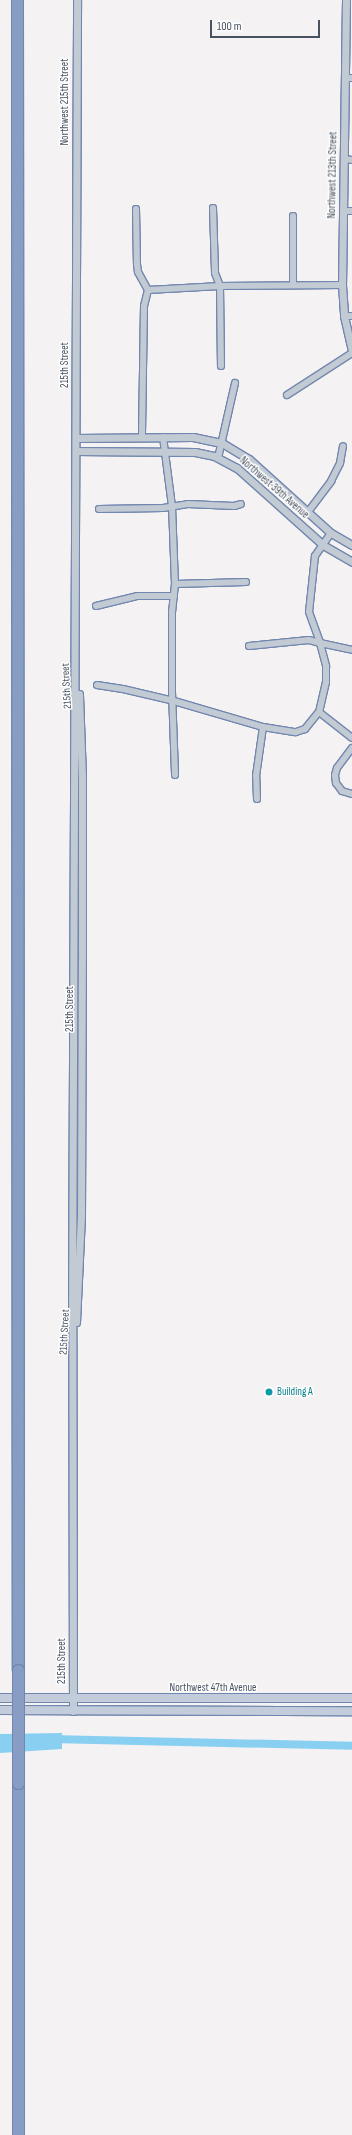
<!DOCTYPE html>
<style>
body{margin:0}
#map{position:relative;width:352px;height:2135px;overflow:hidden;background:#f4f2f2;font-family:"Sofia Sans Condensed",sans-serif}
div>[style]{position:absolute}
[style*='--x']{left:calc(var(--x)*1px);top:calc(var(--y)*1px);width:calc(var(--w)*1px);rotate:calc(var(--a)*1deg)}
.water>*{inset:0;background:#89cff2}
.canal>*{height:8px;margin:-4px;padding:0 4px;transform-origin:4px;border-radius:4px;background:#89cff2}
.roads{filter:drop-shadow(1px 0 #7287af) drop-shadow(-1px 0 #7287af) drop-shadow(0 1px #7287af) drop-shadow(0 -1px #7287af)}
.minor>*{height:6px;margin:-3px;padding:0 3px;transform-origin:3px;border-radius:3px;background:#c2cad4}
.tertiary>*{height:7px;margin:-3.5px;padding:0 3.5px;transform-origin:3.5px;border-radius:3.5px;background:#c2cad4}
.secondary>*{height:8px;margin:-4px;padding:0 4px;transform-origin:4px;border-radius:4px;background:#c3ccdb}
.motorway>*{height:11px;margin:-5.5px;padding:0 5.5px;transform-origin:5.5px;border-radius:5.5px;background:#879dc3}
.bridges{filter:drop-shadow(1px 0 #7287af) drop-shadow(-1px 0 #7287af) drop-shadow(0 1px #7287af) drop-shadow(0 -1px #7287af)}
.motorway-bridge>*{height:11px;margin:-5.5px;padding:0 5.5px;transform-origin:5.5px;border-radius:5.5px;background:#879dc3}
.dots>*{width:11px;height:11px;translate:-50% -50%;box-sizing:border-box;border:2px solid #fff;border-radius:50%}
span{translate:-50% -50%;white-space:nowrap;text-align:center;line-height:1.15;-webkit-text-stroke:3px #fff;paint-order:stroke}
.street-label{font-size:11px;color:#485261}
.culture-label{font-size:11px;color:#0d838f}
.left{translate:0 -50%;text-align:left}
.scale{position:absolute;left:210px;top:20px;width:110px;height:18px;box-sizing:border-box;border:2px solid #485261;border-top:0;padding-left:5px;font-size:12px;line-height:14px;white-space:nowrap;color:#485261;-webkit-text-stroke:3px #fff;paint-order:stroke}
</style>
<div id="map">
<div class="water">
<i style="clip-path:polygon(62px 1733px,62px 1749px,0 1753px,0 1734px)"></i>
</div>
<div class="canal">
<i style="--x:51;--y:1739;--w:301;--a:1.3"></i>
</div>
<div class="roads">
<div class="minor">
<i style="--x:345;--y:78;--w:7;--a:0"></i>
<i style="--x:344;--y:159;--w:8;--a:7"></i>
<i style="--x:213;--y:208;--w:65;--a:88.2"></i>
<i style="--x:215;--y:273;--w:14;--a:69"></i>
<i style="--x:220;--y:286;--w:80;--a:89.3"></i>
<i style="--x:136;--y:209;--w:55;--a:89"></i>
<i style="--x:137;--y:264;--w:8;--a:83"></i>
<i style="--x:138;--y:272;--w:21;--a:61"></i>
<i style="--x:148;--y:290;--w:16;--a:104"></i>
<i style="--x:144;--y:306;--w:131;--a:90.9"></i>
<i style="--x:343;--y:211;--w:9;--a:0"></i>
<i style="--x:293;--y:285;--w:69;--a:-90"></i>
<i style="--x:148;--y:290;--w:72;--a:-3.2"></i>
<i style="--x:220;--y:286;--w:122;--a:-0.5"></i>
<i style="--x:344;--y:316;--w:8;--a:0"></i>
<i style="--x:287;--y:395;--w:77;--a:-32.9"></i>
<i style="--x:163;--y:437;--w:70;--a:82.6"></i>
<i style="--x:172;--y:506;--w:78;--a:87.8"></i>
<i style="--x:175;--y:584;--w:27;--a:96"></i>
<i style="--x:172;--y:611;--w:81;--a:90"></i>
<i style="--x:172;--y:692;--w:83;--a:87.9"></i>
<i style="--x:218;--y:458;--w:77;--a:-77.2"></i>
<i style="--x:99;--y:509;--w:64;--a:-0.9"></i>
<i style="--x:163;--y:508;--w:25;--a:-9"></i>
<i style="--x:188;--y:504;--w:46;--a:2.5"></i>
<i style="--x:234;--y:506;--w:7;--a:-16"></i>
<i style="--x:308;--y:512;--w:39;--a:-53"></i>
<i style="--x:331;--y:481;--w:20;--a:-63"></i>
<i style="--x:340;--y:463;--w:17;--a:-80"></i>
<i style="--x:331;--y:533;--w:28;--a:125"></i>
<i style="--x:315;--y:556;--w:56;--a:96.1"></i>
<i style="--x:309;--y:612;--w:33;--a:70"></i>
<i style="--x:320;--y:643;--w:33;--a:12"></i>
<i style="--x:175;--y:584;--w:71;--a:-1.6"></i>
<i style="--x:96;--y:606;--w:42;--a:-13.7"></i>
<i style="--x:137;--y:596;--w:37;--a:0"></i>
<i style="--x:249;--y:646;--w:60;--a:-5.7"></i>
<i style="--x:309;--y:640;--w:11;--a:15"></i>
<i style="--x:320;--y:643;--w:24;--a:75"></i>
<i style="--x:326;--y:666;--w:16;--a:90"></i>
<i style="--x:326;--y:682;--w:31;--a:103"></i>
<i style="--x:319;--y:712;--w:42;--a:38.2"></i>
<i style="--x:97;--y:685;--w:26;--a:9"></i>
<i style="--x:123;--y:689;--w:52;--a:13.2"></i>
<i style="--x:174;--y:701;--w:93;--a:16.3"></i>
<i style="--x:263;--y:727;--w:33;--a:9"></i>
<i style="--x:296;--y:732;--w:9;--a:-18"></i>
<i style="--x:305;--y:729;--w:22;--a:-51"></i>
<i style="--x:352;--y:748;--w:25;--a:127"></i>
<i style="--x:337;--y:768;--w:7;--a:106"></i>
<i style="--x:335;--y:775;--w:8;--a:83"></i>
<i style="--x:336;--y:783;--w:10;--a:53"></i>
<i style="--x:342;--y:791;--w:10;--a:17"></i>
<i style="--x:257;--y:799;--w:23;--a:-92"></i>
<i style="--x:256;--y:776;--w:49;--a:-81.9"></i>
</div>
<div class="tertiary">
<i style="--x:346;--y:0;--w:285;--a:90.8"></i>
<i style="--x:342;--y:285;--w:31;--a:86"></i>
<i style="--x:344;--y:316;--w:35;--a:77"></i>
<i style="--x:76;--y:438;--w:117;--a:-0.5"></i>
<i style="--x:193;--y:437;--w:30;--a:12"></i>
<i style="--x:222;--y:443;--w:31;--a:31"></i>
<i style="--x:249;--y:459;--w:110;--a:42.1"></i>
<i style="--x:331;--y:533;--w:24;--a:30"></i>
<i style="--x:76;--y:451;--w:119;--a:0.5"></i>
<i style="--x:195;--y:452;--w:19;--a:12"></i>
<i style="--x:214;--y:456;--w:26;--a:28"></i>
<i style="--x:237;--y:468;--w:115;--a:41.8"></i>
<i style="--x:323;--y:545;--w:34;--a:30"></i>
<i style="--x:76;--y:1322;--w:107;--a:-87.3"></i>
<i style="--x:81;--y:1215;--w:256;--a:-89.8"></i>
<i style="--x:82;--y:959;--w:182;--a:-90"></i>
<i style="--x:82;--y:777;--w:83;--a:-92.1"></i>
<i style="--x:73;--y:1711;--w:390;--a:-90.1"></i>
<i style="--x:72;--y:1321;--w:1321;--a:-89.78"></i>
</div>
<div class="secondary">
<i style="--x:0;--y:1698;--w:352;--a:0"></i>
<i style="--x:0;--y:1710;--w:352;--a:0.2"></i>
</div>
<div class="motorway">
<i style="--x:17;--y:0;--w:1670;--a:89.97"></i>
<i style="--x:18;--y:1783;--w:352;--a:90"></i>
</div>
</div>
<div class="bridges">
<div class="motorway-bridge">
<i style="--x:18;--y:1670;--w:113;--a:90"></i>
</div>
</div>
<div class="dots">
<i style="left:269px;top:1392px;background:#0f9aa8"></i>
</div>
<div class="street-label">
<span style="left:65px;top:102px;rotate:-90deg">Northwest 215th Street</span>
<span style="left:333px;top:175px;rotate:-89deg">Northwest 213th Street</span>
<span style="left:65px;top:365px;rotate:-90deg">215th Street</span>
<span style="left:274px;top:488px;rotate:41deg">Northwest 39th Avenue</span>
<span style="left:67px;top:686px;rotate:-93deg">215th Street</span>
<span style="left:70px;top:1009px;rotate:-90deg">215th Street</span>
<span style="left:65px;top:1332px;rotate:-87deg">215th Street</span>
<span style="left:62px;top:1661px;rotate:-90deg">215th Street</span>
<span style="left:213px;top:1688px">Northwest 47th Avenue</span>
</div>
<div class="culture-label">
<span class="left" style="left:277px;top:1392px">Building A</span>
</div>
<div class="scale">100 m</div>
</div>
